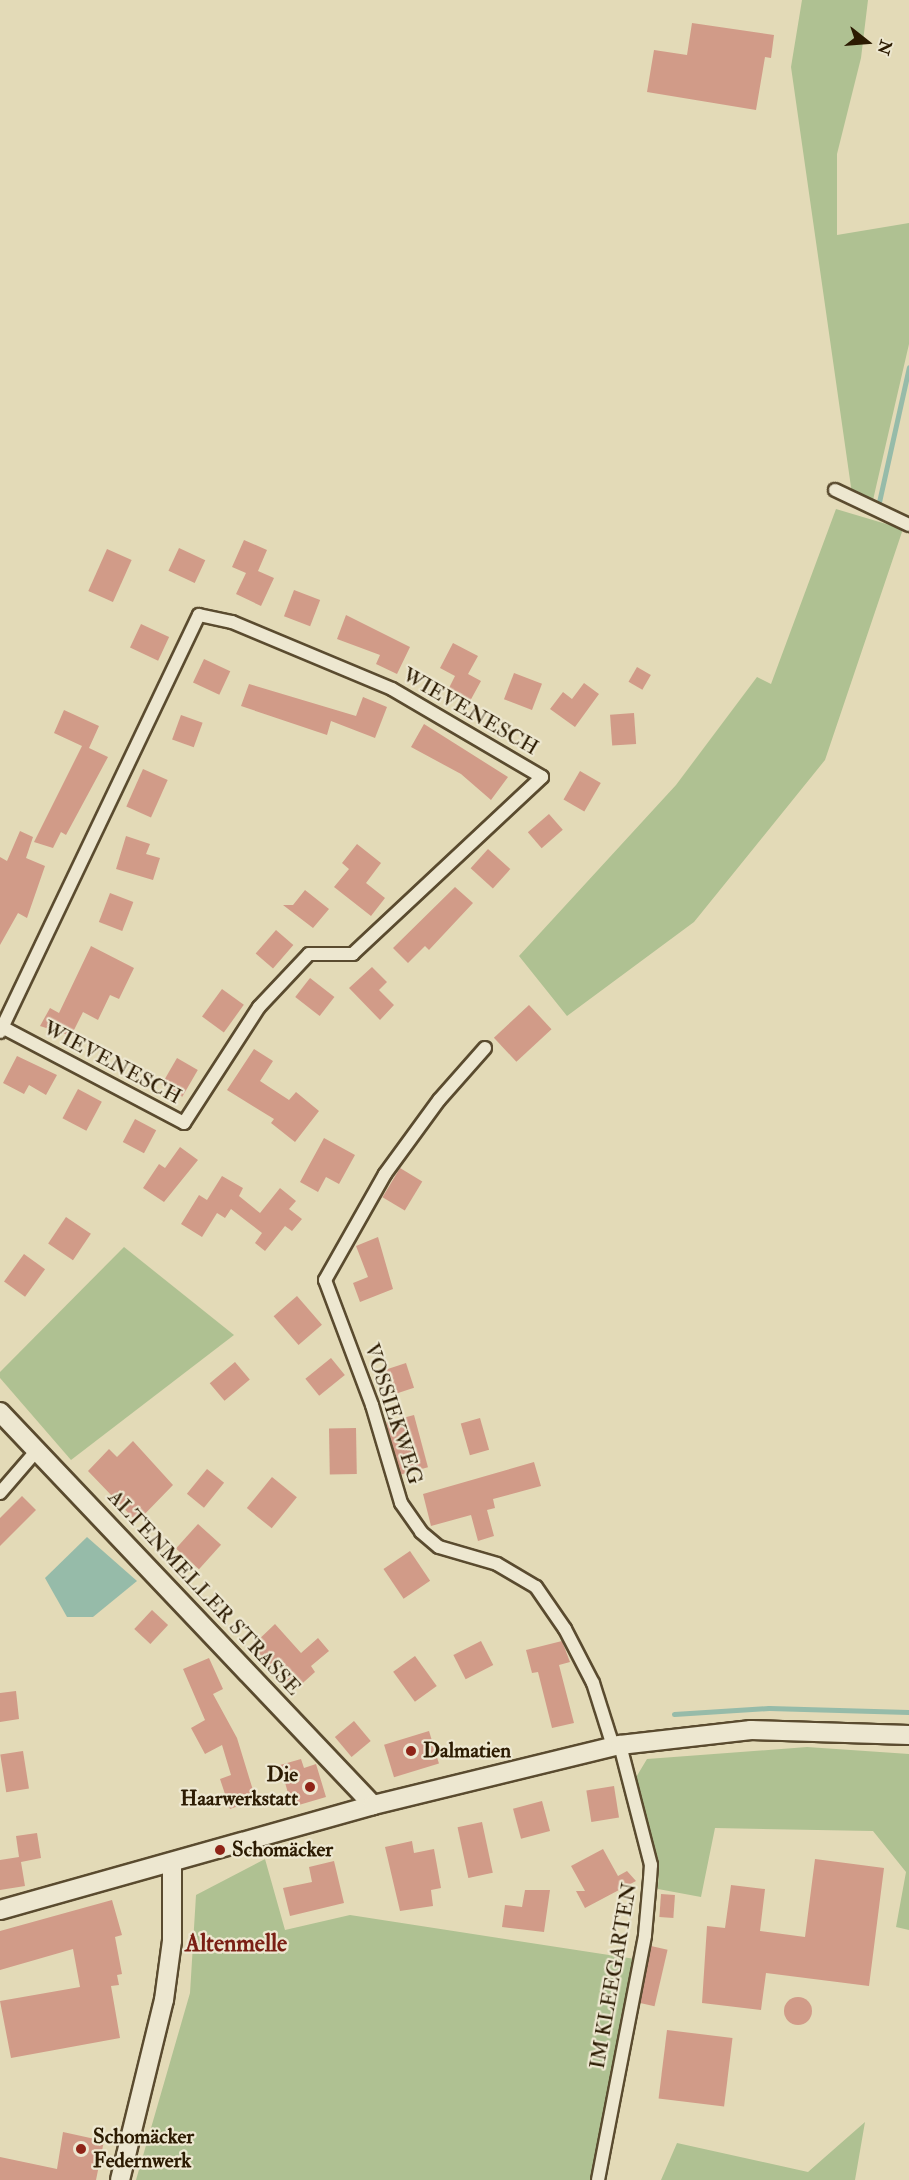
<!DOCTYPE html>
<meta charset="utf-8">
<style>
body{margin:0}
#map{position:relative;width:909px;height:2180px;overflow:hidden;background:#e3dab7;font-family:"IM FELL Double Pica",serif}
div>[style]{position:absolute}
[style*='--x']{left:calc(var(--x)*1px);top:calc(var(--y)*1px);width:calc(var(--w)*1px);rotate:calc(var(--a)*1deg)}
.green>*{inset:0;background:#afc192}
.water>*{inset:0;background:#96bba9}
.stream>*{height:5px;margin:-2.5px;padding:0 2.5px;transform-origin:2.5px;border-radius:2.5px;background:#96bba9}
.building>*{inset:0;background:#d19b88;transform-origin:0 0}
.round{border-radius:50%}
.roads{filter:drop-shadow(2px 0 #5a4b2f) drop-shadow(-2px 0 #5a4b2f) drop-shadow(0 2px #5a4b2f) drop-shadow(0 -2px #5a4b2f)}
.street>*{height:12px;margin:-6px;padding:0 6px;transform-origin:6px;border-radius:6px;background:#ede7d0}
.secondary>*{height:18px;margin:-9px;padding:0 9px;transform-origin:9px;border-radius:9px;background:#ede7d0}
.dots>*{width:16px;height:16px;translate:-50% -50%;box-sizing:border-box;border:3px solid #ede7d0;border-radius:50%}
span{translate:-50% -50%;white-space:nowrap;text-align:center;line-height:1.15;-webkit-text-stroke:4.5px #ede7d0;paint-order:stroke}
.street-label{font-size:21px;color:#2c1b02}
.poi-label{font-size:21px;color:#2c1b02;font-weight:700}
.left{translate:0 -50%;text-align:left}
.right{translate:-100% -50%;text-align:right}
.quarter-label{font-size:24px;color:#7a1f14;font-weight:700}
.north{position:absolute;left:837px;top:12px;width:60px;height:60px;-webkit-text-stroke:4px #ede7d0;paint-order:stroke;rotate:107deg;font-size:16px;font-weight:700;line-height:24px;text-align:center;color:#2c1b02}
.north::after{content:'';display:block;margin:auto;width:21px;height:27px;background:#2c1b02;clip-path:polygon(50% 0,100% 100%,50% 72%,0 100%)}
</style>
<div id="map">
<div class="green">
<i style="clip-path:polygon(802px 0,868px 0,861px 58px,837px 154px,837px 235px,909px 223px,909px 344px,873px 500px,852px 494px,791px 67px)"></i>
<i style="clip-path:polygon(836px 509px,903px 529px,825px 760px,694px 922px,567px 1016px,519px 956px,676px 785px,757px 677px,771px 684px)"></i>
<i style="clip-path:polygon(124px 1247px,234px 1335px,71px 1460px,0 1378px,0 1372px)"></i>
<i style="clip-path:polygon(807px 1747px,909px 1754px,909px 1930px,896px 1927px,906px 1872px,873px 1831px,715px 1828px,701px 1897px,658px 1889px,659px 1863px,635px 1779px,647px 1759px)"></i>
<i style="clip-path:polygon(265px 1859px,285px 1930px,350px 1915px,635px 1959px,592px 2180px,136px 2180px,190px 1993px,196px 1895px)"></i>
<i style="clip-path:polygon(865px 2122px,855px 2180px,661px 2180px,677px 2143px,808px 2172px)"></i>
</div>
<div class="water">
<i style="clip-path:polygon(87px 1537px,137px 1581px,93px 1617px,67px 1617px,45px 1578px)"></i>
</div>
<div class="stream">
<i style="--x:879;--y:502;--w:138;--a:-77.5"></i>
<i style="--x:674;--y:1714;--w:95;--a:-3.6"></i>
<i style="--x:769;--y:1708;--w:140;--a:1.6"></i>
</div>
<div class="building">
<i style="clip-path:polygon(692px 23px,774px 35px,771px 58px,765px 57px,756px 110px,647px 92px,654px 50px,687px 55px)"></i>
<i style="clip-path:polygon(244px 540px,267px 550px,258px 571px,274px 578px,261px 606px,236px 594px,246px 573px,232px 567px)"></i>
<i style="left:179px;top:548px;width:29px;height:25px;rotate:25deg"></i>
<i style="left:107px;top:549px;width:27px;height:46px;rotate:24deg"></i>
<i style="left:294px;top:590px;width:28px;height:28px;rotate:21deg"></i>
<i style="clip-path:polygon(346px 615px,410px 647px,397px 674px,376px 664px,380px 655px,337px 639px)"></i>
<i style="left:141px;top:624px;width:31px;height:26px;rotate:25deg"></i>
<i style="clip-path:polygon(453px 643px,478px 656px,468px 674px,481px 681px,469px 703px,447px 692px,455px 676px,440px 668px)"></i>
<i style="left:204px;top:659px;width:29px;height:26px;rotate:25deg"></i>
<i style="left:637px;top:667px;width:16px;height:17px;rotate:30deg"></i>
<i style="left:514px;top:673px;width:30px;height:28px;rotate:21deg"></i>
<i style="clip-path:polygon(584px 683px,599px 694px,575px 727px,550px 709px,563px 692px,572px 699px)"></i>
<i style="clip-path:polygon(249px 684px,356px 716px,363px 697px,387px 707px,375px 738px,331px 721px,327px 735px,241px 706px)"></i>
<i style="clip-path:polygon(64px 710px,99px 726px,89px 748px,108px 757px,66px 835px,61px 832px,53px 848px,34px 842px,82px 746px,54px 733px)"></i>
<i style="left:634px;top:713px;width:31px;height:24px;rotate:86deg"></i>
<i style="left:181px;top:715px;width:23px;height:26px;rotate:20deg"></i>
<i style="clip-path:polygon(424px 724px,508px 777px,491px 800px,461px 774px,411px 747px)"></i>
<i style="left:143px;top:769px;width:27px;height:41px;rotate:24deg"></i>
<i style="left:580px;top:771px;width:24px;height:33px;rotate:30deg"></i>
<i style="left:549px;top:814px;width:21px;height:28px;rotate:49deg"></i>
<i style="clip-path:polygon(20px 831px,33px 837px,26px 858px,45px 866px,27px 918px,18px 913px,0 945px,0 857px,7px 861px)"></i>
<i style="clip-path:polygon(126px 836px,150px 844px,146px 854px,160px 858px,153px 880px,116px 869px)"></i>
<i style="clip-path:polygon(357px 844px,381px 863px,366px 883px,385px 898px,371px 916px,334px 887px,349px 869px,342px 863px)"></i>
<i style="left:488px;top:849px;width:30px;height:26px;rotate:42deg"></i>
<i style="clip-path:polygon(455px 887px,473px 903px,429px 950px,425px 946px,408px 963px,393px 948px)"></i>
<i style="clip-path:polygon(305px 890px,329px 909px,313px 928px,283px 905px,293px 905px)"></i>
<i style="left:110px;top:893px;width:25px;height:31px;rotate:21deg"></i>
<i style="left:276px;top:930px;width:23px;height:31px;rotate:41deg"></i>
<i style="clip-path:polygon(91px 946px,134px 968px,119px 999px,110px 995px,98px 1020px,83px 1012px,71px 1036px,40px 1026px,50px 1008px,59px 1013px)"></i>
<i style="clip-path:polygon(372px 967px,387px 982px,379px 990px,394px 1005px,380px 1020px,349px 988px)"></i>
<i style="left:310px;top:978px;width:31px;height:24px;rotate:38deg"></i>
<i style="left:222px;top:989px;width:27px;height:34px;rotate:36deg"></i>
<i style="left:529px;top:1005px;width:33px;height:48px;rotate:47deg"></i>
<i style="clip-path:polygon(254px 1049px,273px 1061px,260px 1081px,289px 1100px,296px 1092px,319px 1111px,295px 1142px,271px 1123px,274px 1119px,227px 1090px)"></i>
<i style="clip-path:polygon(17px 1056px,57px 1075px,46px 1095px,29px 1085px,24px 1094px,3px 1083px)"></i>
<i style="left:177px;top:1058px;width:24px;height:31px;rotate:30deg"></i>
<i style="left:78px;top:1089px;width:27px;height:33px;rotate:28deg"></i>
<i style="left:135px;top:1119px;width:24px;height:26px;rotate:28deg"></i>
<i style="clip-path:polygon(324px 1138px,355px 1155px,339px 1184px,326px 1177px,318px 1192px,300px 1182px)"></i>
<i style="clip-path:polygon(180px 1147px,198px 1160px,164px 1202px,143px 1188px,159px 1164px,165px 1168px)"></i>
<i style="left:400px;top:1168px;width:26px;height:34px;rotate:31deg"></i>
<i style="clip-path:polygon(222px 1176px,243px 1188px,239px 1196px,260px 1213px,280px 1188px,296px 1201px,289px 1209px,302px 1219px,292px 1231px,285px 1226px,265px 1251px,255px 1243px,262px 1233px,231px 1209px,225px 1218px,217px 1213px,202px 1237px,181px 1224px,199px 1195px,207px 1200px)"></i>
<i style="left:66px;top:1217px;width:30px;height:32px;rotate:34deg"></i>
<i style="clip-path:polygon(378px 1237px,393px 1289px,360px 1302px,353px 1283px,368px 1277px,356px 1246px)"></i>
<i style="left:24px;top:1254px;width:26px;height:34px;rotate:36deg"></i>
<i style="left:297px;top:1296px;width:38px;height:31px;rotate:49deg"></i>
<i style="left:331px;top:1358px;width:22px;height:33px;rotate:51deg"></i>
<i style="left:235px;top:1362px;width:23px;height:33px;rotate:50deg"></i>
<i style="left:406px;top:1363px;width:26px;height:24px;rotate:72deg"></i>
<i style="left:414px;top:1415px;width:54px;height:29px;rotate:75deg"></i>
<i style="left:480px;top:1418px;width:33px;height:20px;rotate:74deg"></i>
<i style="left:356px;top:1428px;width:46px;height:27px;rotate:89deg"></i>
<i style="clip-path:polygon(133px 1441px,173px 1485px,137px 1522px,88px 1471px,109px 1449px,117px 1457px)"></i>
<i style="clip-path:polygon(534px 1462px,541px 1486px,493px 1499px,495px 1508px,487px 1510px,494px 1536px,478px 1541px,471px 1515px,431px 1526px,423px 1494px)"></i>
<i style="left:207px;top:1469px;width:22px;height:32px;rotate:39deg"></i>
<i style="left:272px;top:1477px;width:32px;height:40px;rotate:39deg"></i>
<i style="clip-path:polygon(22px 1496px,36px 1510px,0 1546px,0 1518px)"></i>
<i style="left:198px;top:1524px;width:31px;height:33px;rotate:42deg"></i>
<i style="left:410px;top:1551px;width:36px;height:32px;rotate:56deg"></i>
<i style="left:152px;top:1610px;width:22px;height:26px;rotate:43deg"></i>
<i style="clip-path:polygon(275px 1624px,301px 1653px,318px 1638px,329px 1651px,311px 1666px,315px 1672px,295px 1690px,252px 1646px)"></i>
<i style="left:481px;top:1641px;width:27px;height:31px;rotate:63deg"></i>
<i style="clip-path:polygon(562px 1641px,570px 1662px,559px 1665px,574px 1723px,552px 1728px,538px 1672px,532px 1673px,526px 1650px)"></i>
<i style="left:415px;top:1656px;width:37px;height:27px;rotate:54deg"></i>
<i style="clip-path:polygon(209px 1658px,223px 1689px,213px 1694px,237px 1738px,256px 1800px,230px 1809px,220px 1779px,231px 1775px,222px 1745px,205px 1754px,191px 1728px,205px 1720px,183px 1669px)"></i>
<i style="clip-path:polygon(16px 1691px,19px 1719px,0 1722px,0 1693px)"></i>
<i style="left:354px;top:1721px;width:26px;height:25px;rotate:50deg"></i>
<i style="left:429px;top:1731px;width:34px;height:47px;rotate:73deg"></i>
<i style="left:23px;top:1751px;width:38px;height:23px;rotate:81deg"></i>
<i style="clip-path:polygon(301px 1759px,304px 1768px,316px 1764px,326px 1797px,292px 1807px,280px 1765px)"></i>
<i style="left:614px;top:1786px;width:32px;height:28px;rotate:81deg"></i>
<i style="left:542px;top:1801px;width:31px;height:30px;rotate:75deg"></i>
<i style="left:482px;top:1822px;width:52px;height:25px;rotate:78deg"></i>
<i style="clip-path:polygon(37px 1833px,41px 1858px,21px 1862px,25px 1886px,0 1890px,0 1860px,19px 1857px,16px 1836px)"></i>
<i style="clip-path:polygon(412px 1841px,414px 1853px,434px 1849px,441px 1888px,431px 1890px,433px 1906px,400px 1911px,385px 1847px)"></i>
<i style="clip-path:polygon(603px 1849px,618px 1876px,627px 1871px,636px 1881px,585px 1908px,576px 1891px,585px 1891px,571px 1866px)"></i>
<i style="clip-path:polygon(815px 1859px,884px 1868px,869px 1986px,766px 1973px,761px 2010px,702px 2003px,707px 1926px,725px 1928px,731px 1885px,765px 1889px,760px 1931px,805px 1937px)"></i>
<i style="clip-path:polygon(334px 1861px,344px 1903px,290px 1916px,283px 1888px,312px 1882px,309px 1867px)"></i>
<i style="clip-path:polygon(525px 1890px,550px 1890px,544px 1932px,502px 1927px,505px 1905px,522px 1907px)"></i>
<i style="left:661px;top:1894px;width:14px;height:23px;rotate:4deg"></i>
<i style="clip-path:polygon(112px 1900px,122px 1935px,115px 1937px,122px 1974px,117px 1975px,119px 1985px,111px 1986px,120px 2038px,11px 2058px,0 2001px,80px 1987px,73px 1949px,0 1970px,0 1931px)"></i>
<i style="left:651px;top:1946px;width:17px;height:58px;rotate:13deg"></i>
<i class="round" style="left:784px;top:1997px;width:28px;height:28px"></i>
<i style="left:667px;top:2030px;width:66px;height:69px;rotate:7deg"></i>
<i style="clip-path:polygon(63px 2132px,104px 2141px,96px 2180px,0 2180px,0 2157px,57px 2169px)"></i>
</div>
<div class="roads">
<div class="street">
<i style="--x:835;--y:490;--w:82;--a:25.3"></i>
<i style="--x:0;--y:1032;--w:462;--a:-64.5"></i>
<i style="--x:199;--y:615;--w:34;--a:12"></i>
<i style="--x:232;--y:622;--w:173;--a:22.7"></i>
<i style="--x:392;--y:689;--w:174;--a:30.4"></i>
<i style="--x:542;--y:777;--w:259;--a:136.9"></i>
<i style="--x:353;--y:954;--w:44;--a:180"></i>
<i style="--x:309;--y:954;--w:73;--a:133.3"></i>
<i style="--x:259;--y:1007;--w:138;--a:122.9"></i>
<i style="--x:184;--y:1123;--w:206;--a:-152.2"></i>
<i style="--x:485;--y:1048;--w:69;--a:131.5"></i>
<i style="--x:439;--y:1100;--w:92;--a:126.1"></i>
<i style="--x:385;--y:1174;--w:122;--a:119.5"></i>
<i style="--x:325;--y:1280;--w:134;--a:69.4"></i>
<i style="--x:372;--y:1405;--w:102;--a:73.5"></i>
<i style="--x:401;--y:1503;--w:35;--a:55"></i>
<i style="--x:421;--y:1532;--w:23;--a:40"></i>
<i style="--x:439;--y:1547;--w:60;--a:16.3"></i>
<i style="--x:497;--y:1564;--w:45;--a:30.5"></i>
<i style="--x:536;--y:1587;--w:51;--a:55.4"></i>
<i style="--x:565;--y:1629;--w:61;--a:62.6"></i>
<i style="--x:593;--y:1683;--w:66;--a:72.4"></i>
<i style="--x:0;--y:1493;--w:58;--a:-49.2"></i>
<i style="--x:598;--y:2180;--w:249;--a:-79.1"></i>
<i style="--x:645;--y:1935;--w:56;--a:-84.9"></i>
<i style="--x:650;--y:1879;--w:14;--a:-86"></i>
<i style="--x:651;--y:1865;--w:124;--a:-104.5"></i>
</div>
<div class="secondary">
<i style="--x:0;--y:1412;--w:542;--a:46.5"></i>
<i style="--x:0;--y:1910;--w:387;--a:-15.7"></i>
<i style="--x:373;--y:1805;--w:254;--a:-13.7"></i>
<i style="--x:620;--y:1745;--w:132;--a:-6.5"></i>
<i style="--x:751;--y:1730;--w:158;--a:1.8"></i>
<i style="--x:120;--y:2180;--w:185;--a:-76.3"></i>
<i style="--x:164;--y:2000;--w:60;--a:-82.3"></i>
<i style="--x:172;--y:1941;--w:78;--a:-90"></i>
</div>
</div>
<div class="dots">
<i style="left:411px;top:1751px;background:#8f2418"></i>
<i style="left:310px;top:1787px;background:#8f2418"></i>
<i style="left:220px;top:1850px;background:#8f2418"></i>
<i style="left:81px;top:2149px;background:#8f2418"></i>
</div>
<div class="street-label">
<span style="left:470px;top:712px;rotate:30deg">WIEVENESCH</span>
<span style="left:112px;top:1063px;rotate:28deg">WIEVENESCH</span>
<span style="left:393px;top:1414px;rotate:72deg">VOSSIEKWEG</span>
<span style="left:204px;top:1593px;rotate:47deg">ALTENMELLER STRASSE</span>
<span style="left:614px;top:1976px;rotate:-80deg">IM KLEEGARTEN</span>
</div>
<div class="poi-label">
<span class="left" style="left:423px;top:1751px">Dalmatien</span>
<span class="right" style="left:298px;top:1787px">Die<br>Haarwerkstatt</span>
<span class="left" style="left:232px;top:1850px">Schomäcker</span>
<span class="left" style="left:93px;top:2149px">Schomäcker<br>Federnwerk</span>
</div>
<div class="quarter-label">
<span style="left:236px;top:1944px">Altenmelle</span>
</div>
<div class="north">N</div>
</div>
